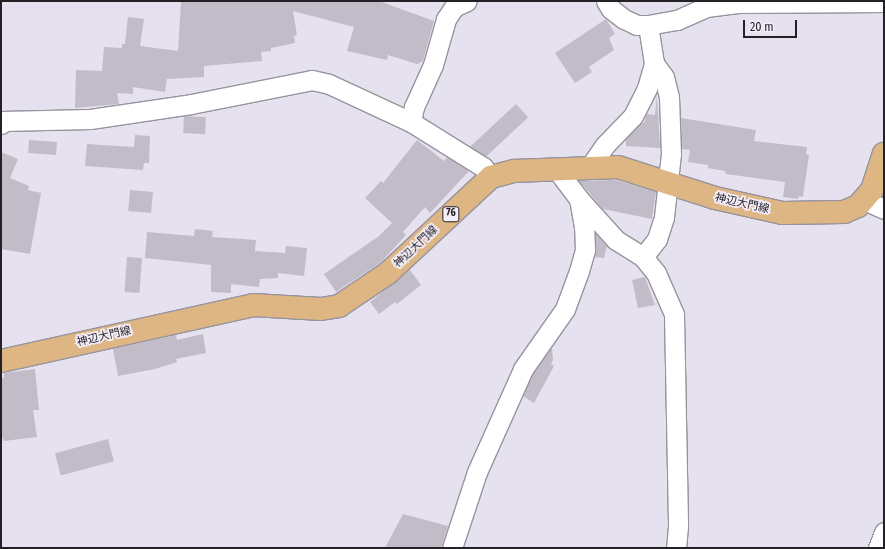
<!DOCTYPE html>
<meta charset="utf-8">
<style>
body{margin:0}
#map{position:relative;width:885px;height:549px;overflow:hidden;background:#e6e1ee;font-family:"Fira Sans Condensed","Noto Sans JP",sans-serif}
div>[style]{position:absolute}
[style*='--x']{left:calc(var(--x)*1px);top:calc(var(--y)*1px);width:calc(var(--w)*1px);rotate:calc(var(--a)*1deg)}
.building>*{inset:0;background:#c1bcc8;transform-origin:0 0}
.roads{filter:drop-shadow(1px 0 #97939e) drop-shadow(-1px 0 #97939e) drop-shadow(0 1px #97939e) drop-shadow(0 -1px #97939e)}
.minor>*{height:19px;margin:-9.5px;padding:0 9.5px;transform-origin:9.5px;border-radius:9.5px;background:#fff}
.primary>*{height:22px;margin:-11px;padding:0 11px;transform-origin:11px;border-radius:11px;background:#ddb683}
span{translate:-50% -50%;white-space:nowrap;text-align:center;line-height:1.15;-webkit-text-stroke:3.5px #f4eefb;paint-order:stroke}
.shield-label span{padding:1px 3px;background:#f4eefb;border:1px solid;border-radius:3px;-webkit-text-stroke-width:0}
.shield-label{font-size:10px;color:#232125;font-weight:700}
.street-label{font-size:11px;color:#232125}
.frame{position:absolute;inset:0;border:2px solid #232125;pointer-events:none}
.scale{position:absolute;left:743px;top:20px;width:54px;height:18px;box-sizing:border-box;border:2px solid #232125;border-top:0;padding-left:5px;font-size:12px;line-height:14px;white-space:nowrap;color:#232125;-webkit-text-stroke:3px #f4eefb;paint-order:stroke}
</style>
<div id="map">
<div class="building">
<i style="clip-path:polygon(181px 1px,379px 1px,434px 21px,423px 61px,417px 64px,388px 55px,387px 60px,347px 51px,354px 27px,293px 11px,297px 35px,294px 36px,295px 43px,271px 48px,271px 51px,261px 52px,262px 61px,204px 66px,204px 77px,167px 79px,165px 92px,133px 87px,133px 94px,117px 93px,119px 104px,75px 108px,76px 70px,102px 71px,104px 47px,122px 48px,122px 44px,125px 44px,128px 17px,144px 19px,140px 46px,178px 51px)"></i>
<i style="clip-path:polygon(606px 19px,615px 34px,609px 38px,614px 50px,589px 67px,592px 72px,575px 83px,555px 53px)"></i>
<i style="clip-path:polygon(657px 95px,660px 148px,626px 146px,626px 139px,645px 121px,646px 114px,655px 115px)"></i>
<i style="left:516px;top:104px;width:18px;height:62px;rotate:47deg"></i>
<i style="left:184px;top:116px;width:22px;height:17px;rotate:3deg"></i>
<i style="clip-path:polygon(681px 118px,756px 130px,754px 141px,807px 147px,806px 154px,809px 155px,803px 197px,799px 196px,798px 199px,783px 197px,785px 182px,726px 174px,725px 171px,708px 168px,708px 165px,688px 162px,690px 150px,682px 149px)"></i>
<i style="clip-path:polygon(135px 135px,150px 136px,149px 163px,144px 163px,143px 170px,85px 166px,87px 144px,134px 147px)"></i>
<i style="left:29px;top:140px;width:28px;height:13px;rotate:4deg"></i>
<i style="clip-path:polygon(417px 140px,444px 161px,447px 157px,469px 171px,430px 213px,425px 207px,403px 232px,406px 235px,380px 263px,336px 292px,324px 274px,379px 236px,392px 223px,365px 198px,381px 181px,383px 183px)"></i>
<i style="clip-path:polygon(1px 152px,18px 159px,10px 178px,29px 186px,28px 190px,41px 193px,30px 254px,1px 249px)"></i>
<i style="clip-path:polygon(616px 180px,656px 192px,652px 219px,603px 209px,579px 181px)"></i>
<i style="left:130px;top:190px;width:23px;height:21px;rotate:5deg"></i>
<i style="clip-path:polygon(195px 229px,213px 231px,212px 237px,256px 240px,255px 251px,285px 253px,286px 246px,307px 248px,304px 276px,278px 273px,278px 278px,260px 279px,259px 287px,231px 284px,231px 293px,211px 292px,211px 265px,145px 258px,147px 232px,194px 236px)"></i>
<i style="clip-path:polygon(595px 233px,607px 246px,604px 258px,594px 257px)"></i>
<i style="left:127px;top:257px;width:15px;height:35px;rotate:4deg"></i>
<i style="clip-path:polygon(410px 270px,421px 285px,397px 304px,395px 302px,379px 314px,370px 302px)"></i>
<i style="clip-path:polygon(645px 277px,655px 305px,638px 308px,632px 280px)"></i>
<i style="clip-path:polygon(203px 334px,206px 353px,176px 359px,177px 362px,155px 369px,118px 376px,113px 349px,176px 335px,177px 340px)"></i>
<i style="clip-path:polygon(552px 347px,553px 360px,551px 364px,554px 366px,534px 403px,523px 396px,533px 374px)"></i>
<i style="clip-path:polygon(35px 369px,39px 410px,33px 410px,37px 437px,4px 441px,1px 435px,1px 378px,4px 378px,4px 373px)"></i>
<i style="left:108px;top:439px;width:23px;height:55px;rotate:75deg"></i>
<i style="clip-path:polygon(403px 514px,448px 526px,441px 548px,385px 548px)"></i>
</div>
<div class="roads">
<div class="minor">
<i style="--x:606;--y:1;--w:9;--a:58"></i>
<i style="--x:611;--y:9;--w:16;--a:38"></i>
<i style="--x:624;--y:19;--w:14;--a:25"></i>
<i style="--x:637;--y:25;--w:11;--a:0"></i>
<i style="--x:648;--y:25;--w:29;--a:-10"></i>
<i style="--x:677;--y:20;--w:32;--a:-24"></i>
<i style="--x:706;--y:7;--w:32;--a:-7"></i>
<i style="--x:738;--y:3;--w:146;--a:-0.4"></i>
<i style="--x:411;--y:122;--w:15;--a:-79"></i>
<i style="--x:414;--y:107;--w:46;--a:-65.7"></i>
<i style="--x:433;--y:65;--w:48;--a:-74.2"></i>
<i style="--x:446;--y:19;--w:14;--a:-56"></i>
<i style="--x:454;--y:7;--w:14;--a:-25"></i>
<i style="--x:1;--y:124;--w:3;--a:-72"></i>
<i style="--x:2;--y:121;--w:88;--a:-1.3"></i>
<i style="--x:90;--y:119;--w:102;--a:-8.4"></i>
<i style="--x:191;--y:104;--w:123;--a:-11.2"></i>
<i style="--x:312;--y:80;--w:17;--a:13"></i>
<i style="--x:329;--y:84;--w:90;--a:24.9"></i>
<i style="--x:411;--y:122;--w:85;--a:32"></i>
<i style="--x:483;--y:167;--w:13;--a:51"></i>
<i style="--x:589;--y:168;--w:28;--a:-55"></i>
<i style="--x:605;--y:145;--w:40;--a:-46"></i>
<i style="--x:633;--y:116;--w:31;--a:-63"></i>
<i style="--x:647;--y:88;--w:26;--a:-74"></i>
<i style="--x:654;--y:63;--w:38;--a:-99"></i>
<i style="--x:579;--y:199;--w:55;--a:47.9"></i>
<i style="--x:616;--y:240;--w:32;--a:32"></i>
<i style="--x:643;--y:257;--w:21;--a:51"></i>
<i style="--x:656;--y:273;--w:45;--a:66.3"></i>
<i style="--x:674;--y:314;--w:212;--a:88.9"></i>
<i style="--x:678;--y:526;--w:22;--a:95"></i>
<i style="--x:864;--y:200;--w:22;--a:24"></i>
<i style="--x:643;--y:257;--w:23;--a:-52"></i>
<i style="--x:657;--y:239;--w:23;--a:-72"></i>
<i style="--x:664;--y:217;--w:63;--a:-83.7"></i>
<i style="--x:671;--y:154;--w:57;--a:-92"></i>
<i style="--x:669;--y:97;--w:21;--a:-104"></i>
<i style="--x:664;--y:77;--w:17;--a:-126"></i>
<i style="--x:452;--y:548;--w:80;--a:-71.8"></i>
<i style="--x:477;--y:472;--w:113;--a:-65.9"></i>
<i style="--x:523;--y:369;--w:73;--a:-55"></i>
<i style="--x:565;--y:309;--w:40;--a:-69.8"></i>
<i style="--x:579;--y:271;--w:22;--a:-74"></i>
<i style="--x:585;--y:250;--w:23;--a:-92"></i>
<i style="--x:584;--y:227;--w:28;--a:-100"></i>
<i style="--x:579;--y:199;--w:39;--a:-127"></i>
<i style="--x:878;--y:548;--w:17;--a:-69"></i>
</div>
<div class="primary">
<i style="--x:1;--y:361;--w:258;--a:-12.5"></i>
<i style="--x:253;--y:305;--w:68;--a:3.4"></i>
<i style="--x:321;--y:309;--w:18;--a:-9"></i>
<i style="--x:339;--y:306;--w:59;--a:-34"></i>
<i style="--x:388;--y:273;--w:141;--a:-43"></i>
<i style="--x:491;--y:177;--w:24;--a:-15"></i>
<i style="--x:514;--y:171;--w:104;--a:-2.2"></i>
<i style="--x:618;--y:167;--w:102;--a:17.7"></i>
<i style="--x:715;--y:198;--w:69;--a:12.6"></i>
<i style="--x:782;--y:213;--w:62;--a:-0.9"></i>
<i style="--x:844;--y:212;--w:15;--a:-23"></i>
<i style="--x:858;--y:206;--w:21;--a:-49"></i>
<i style="--x:872;--y:190;--w:38;--a:-72"></i>
</div>
</div>
<div class="shield-label">
<span style="left:451px;top:214px">76</span>
</div>
<div class="street-label">
<span style="left:742px;top:204px;rotate:13deg">神辺大門線</span>
<span style="left:416px;top:247px;rotate:-43deg">神辺大門線</span>
<span style="left:104px;top:337px;rotate:-13deg">神辺大門線</span>
</div>
<div class="frame"></div>
<div class="scale">20 m</div>
</div>
